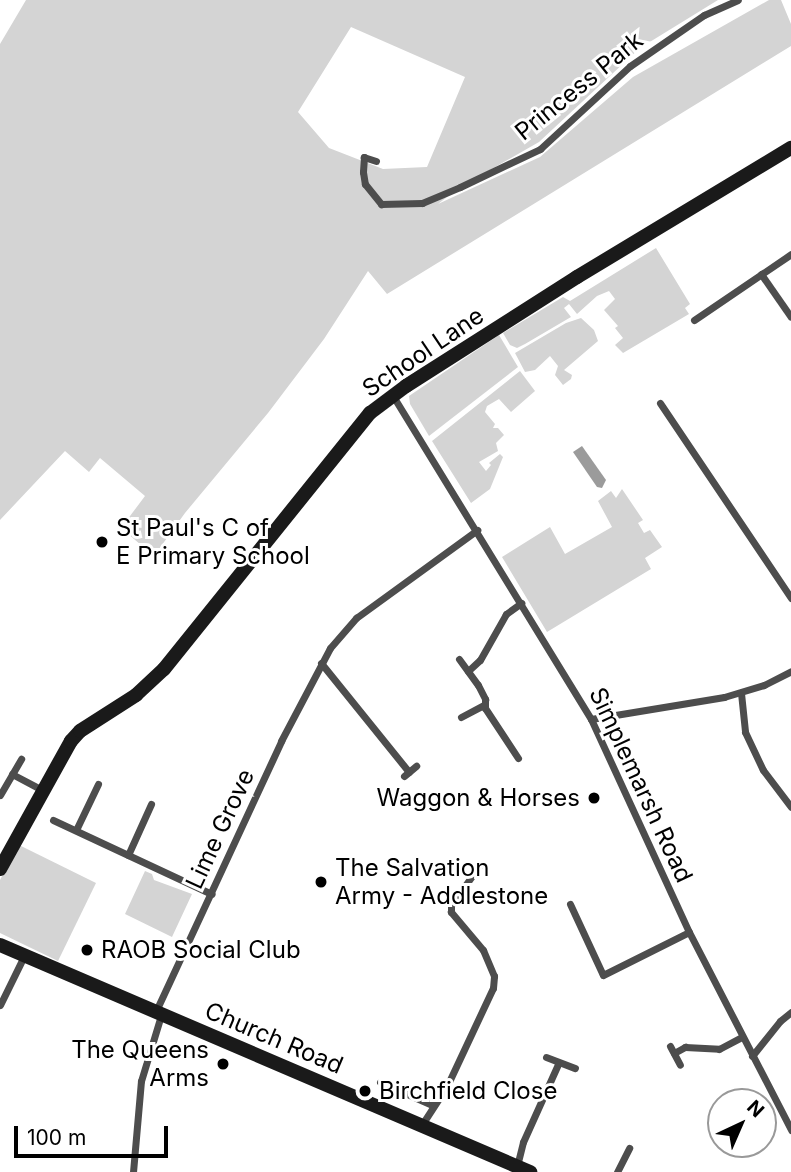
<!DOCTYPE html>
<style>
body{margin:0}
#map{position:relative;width:791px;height:1172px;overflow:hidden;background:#fff;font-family:Inter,sans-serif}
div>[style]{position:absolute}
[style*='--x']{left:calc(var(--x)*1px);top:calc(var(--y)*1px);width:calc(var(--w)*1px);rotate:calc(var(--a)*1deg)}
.green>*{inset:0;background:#d4d4d4}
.water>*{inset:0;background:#9b9b9b}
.street>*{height:7px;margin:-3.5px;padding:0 3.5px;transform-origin:3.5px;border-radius:3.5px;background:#4d4d4d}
.secondary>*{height:14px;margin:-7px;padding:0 7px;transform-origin:7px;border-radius:7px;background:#1a1a1a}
.dots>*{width:19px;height:19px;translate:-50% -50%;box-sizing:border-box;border:4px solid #fff;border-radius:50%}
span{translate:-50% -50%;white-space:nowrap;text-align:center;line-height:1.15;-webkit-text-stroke:6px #fff;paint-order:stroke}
.street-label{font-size:24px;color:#000}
.poi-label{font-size:24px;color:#000}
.left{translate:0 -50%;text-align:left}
.right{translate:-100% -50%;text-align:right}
.north{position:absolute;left:707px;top:1088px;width:70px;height:70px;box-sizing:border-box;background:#fff;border:2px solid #999;border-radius:50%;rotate:44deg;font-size:19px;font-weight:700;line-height:28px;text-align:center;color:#000}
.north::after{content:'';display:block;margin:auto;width:24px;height:32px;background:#000;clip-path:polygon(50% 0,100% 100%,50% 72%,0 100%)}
.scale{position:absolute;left:14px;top:1126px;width:154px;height:32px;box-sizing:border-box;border:4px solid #000;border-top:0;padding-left:9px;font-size:21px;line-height:24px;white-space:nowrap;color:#000;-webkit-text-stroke:5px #fff;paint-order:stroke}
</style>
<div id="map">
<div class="green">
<i style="clip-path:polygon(evenodd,26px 0,718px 0,640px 48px,539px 142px,460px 187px,438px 204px,540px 157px,633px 77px,769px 0,781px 0,791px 24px,791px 46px,387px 294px,368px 271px,324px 339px,268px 413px,185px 513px,154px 556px,121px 528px,145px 496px,100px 458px,89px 472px,65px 451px,0 520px,0 44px,26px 0,351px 27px,465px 77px,427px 167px,383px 169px,329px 148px,298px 112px,351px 27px)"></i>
<i style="clip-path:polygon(656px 248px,690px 304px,685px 308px,689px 314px,623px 353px,615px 345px,623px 338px,615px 328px,618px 326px,604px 310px,615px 299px,609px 291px,597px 296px,577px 314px,569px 304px,564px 308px,571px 317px,525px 344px,517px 348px,510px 345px,503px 333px,563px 297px,570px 301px)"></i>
<i style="clip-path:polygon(581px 318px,594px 330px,598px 341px,564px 370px,572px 375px,571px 379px,563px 385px,555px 375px,558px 366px,550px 356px,535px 370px,525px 372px,515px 353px,566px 323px)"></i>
<i style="clip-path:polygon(499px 335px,518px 367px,429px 436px,410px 404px,409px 396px)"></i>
<i style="clip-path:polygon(520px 371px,535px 391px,511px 412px,499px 399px,487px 406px,485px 412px,495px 424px,493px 428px,498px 428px,504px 435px,496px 443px,498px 451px,479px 462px,486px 471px,491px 465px,489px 463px,500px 454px,503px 457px,490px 489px,471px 503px,432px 441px)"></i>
<i style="clip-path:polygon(622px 489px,643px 520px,638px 523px,644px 533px,650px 530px,662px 547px,645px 558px,651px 569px,547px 632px,502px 557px,550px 527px,565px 554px,612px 527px,598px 501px,611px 491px,616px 498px)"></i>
<i style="clip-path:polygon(19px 845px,96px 883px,58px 961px,0 933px,0 880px)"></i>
<i style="clip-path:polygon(145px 871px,152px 874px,154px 880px,192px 894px,172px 937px,125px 914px)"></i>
</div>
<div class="water">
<i style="clip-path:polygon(582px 446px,606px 480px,602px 488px,597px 487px,573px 452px)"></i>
</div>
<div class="street">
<i style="--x:376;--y:161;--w:13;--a:-162"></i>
<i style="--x:364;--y:157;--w:15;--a:94"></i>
<i style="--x:363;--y:172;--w:12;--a:81"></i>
<i style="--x:365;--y:184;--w:26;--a:51"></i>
<i style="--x:381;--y:204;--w:41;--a:-1.4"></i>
<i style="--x:422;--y:203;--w:41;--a:-22.8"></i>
<i style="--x:460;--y:187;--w:89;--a:-25.4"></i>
<i style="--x:540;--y:149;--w:122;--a:-42.7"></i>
<i style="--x:630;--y:66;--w:90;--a:-34.6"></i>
<i style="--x:704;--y:15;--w:37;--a:-24"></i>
<i style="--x:761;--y:274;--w:52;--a:55.1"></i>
<i style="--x:694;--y:320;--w:117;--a:-34.2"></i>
<i style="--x:393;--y:396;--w:379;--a:58.5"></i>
<i style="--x:591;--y:719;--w:234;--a:65.3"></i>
<i style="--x:689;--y:932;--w:223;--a:62.7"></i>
<i style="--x:660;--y:403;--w:235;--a:56.1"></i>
<i style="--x:459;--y:659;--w:32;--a:54"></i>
<i style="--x:478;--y:685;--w:16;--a:63"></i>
<i style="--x:485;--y:699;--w:9;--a:90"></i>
<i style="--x:485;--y:708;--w:60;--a:56.6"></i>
<i style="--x:321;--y:663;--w:140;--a:51.1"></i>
<i style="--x:468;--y:671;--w:16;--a:-43"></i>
<i style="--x:480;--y:660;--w:53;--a:-60.5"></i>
<i style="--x:506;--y:614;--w:19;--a:-36"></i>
<i style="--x:741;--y:693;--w:39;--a:84"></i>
<i style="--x:745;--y:732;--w:42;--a:64.7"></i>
<i style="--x:763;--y:770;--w:46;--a:52.9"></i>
<i style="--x:461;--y:717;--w:26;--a:-28"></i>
<i style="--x:591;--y:719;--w:135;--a:-9.4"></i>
<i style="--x:724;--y:697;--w:42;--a:-16.7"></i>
<i style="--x:764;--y:685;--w:30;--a:-27"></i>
<i style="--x:12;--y:774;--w:34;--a:28"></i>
<i style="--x:404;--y:776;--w:16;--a:-40"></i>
<i style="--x:0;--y:795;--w:42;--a:-59.7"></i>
<i style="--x:53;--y:820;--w:175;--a:25"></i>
<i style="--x:76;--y:830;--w:51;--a:-64.4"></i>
<i style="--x:128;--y:855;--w:56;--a:-65.7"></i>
<i style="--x:570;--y:904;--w:78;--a:65.1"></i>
<i style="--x:603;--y:975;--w:96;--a:-26.6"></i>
<i style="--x:0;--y:1005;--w:55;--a:-63.9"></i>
<i style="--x:155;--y:1013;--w:300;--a:-65.1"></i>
<i style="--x:281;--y:741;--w:105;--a:-62.2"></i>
<i style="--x:330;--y:648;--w:40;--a:-49"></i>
<i style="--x:356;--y:618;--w:150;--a:-36"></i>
<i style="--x:670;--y:1046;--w:21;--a:62"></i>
<i style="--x:674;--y:1053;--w:13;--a:-29"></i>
<i style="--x:685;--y:1047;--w:34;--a:3"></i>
<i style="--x:719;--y:1049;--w:26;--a:-28"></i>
<i style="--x:752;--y:1056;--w:45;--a:-51.3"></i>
<i style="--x:780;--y:1021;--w:14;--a:-39"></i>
<i style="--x:546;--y:1057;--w:31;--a:21"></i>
<i style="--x:380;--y:1082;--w:57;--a:23.9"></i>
<i style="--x:421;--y:1126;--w:48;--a:-57"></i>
<i style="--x:447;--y:1086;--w:108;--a:-64.9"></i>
<i style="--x:493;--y:988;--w:12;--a:-85"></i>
<i style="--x:494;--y:976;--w:28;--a:-113"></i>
<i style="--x:483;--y:950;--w:50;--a:-130.1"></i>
<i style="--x:451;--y:912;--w:7;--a:-90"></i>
<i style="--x:451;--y:905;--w:49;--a:-54.1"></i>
<i style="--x:517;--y:1166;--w:25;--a:-76"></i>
<i style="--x:523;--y:1142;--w:85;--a:-65.8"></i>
<i style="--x:133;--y:1172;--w:91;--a:-85"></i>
<i style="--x:141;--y:1081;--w:69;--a:-73.1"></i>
<i style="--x:617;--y:1172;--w:27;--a:-63"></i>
</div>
<div class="secondary">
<i style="--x:0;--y:869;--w:146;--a:-61"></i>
<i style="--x:71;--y:741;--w:13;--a:-48"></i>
<i style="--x:80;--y:731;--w:67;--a:-32.7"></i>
<i style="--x:136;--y:695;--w:38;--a:-43"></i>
<i style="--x:164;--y:669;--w:329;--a:-51.2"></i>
<i style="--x:370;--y:413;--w:45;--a:-36.9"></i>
<i style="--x:406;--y:386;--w:203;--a:-32.5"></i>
<i style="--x:577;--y:277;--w:250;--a:-31.1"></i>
<i style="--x:0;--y:945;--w:577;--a:23.19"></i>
</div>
<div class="dots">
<i style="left:102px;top:542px;background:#000"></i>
<i style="left:594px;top:798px;background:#000"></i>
<i style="left:321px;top:882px;background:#000"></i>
<i style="left:87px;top:950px;background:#000"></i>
<i style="left:223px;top:1064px;background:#000"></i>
<i style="left:365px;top:1091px;background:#000"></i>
</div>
<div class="street-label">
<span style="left:579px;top:86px;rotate:-39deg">Princess Park</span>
<span style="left:423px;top:352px;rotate:-34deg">School Lane</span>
<span style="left:641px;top:785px;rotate:65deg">Simplemarsh Road</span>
<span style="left:220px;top:829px;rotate:-65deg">Lime Grove</span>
<span style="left:274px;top:1038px;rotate:23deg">Church Road</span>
</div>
<div class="poi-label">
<span class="left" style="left:116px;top:542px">St Paul's C of<br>E Primary School</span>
<span class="right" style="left:580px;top:798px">Waggon &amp; Horses</span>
<span class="left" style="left:335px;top:882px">The Salvation<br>Army - Addlestone</span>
<span class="left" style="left:101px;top:950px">RAOB Social Club</span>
<span class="right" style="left:209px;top:1064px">The Queens<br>Arms</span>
<span class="left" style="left:379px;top:1091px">Birchfield Close</span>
</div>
<div class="north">N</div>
<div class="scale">100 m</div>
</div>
